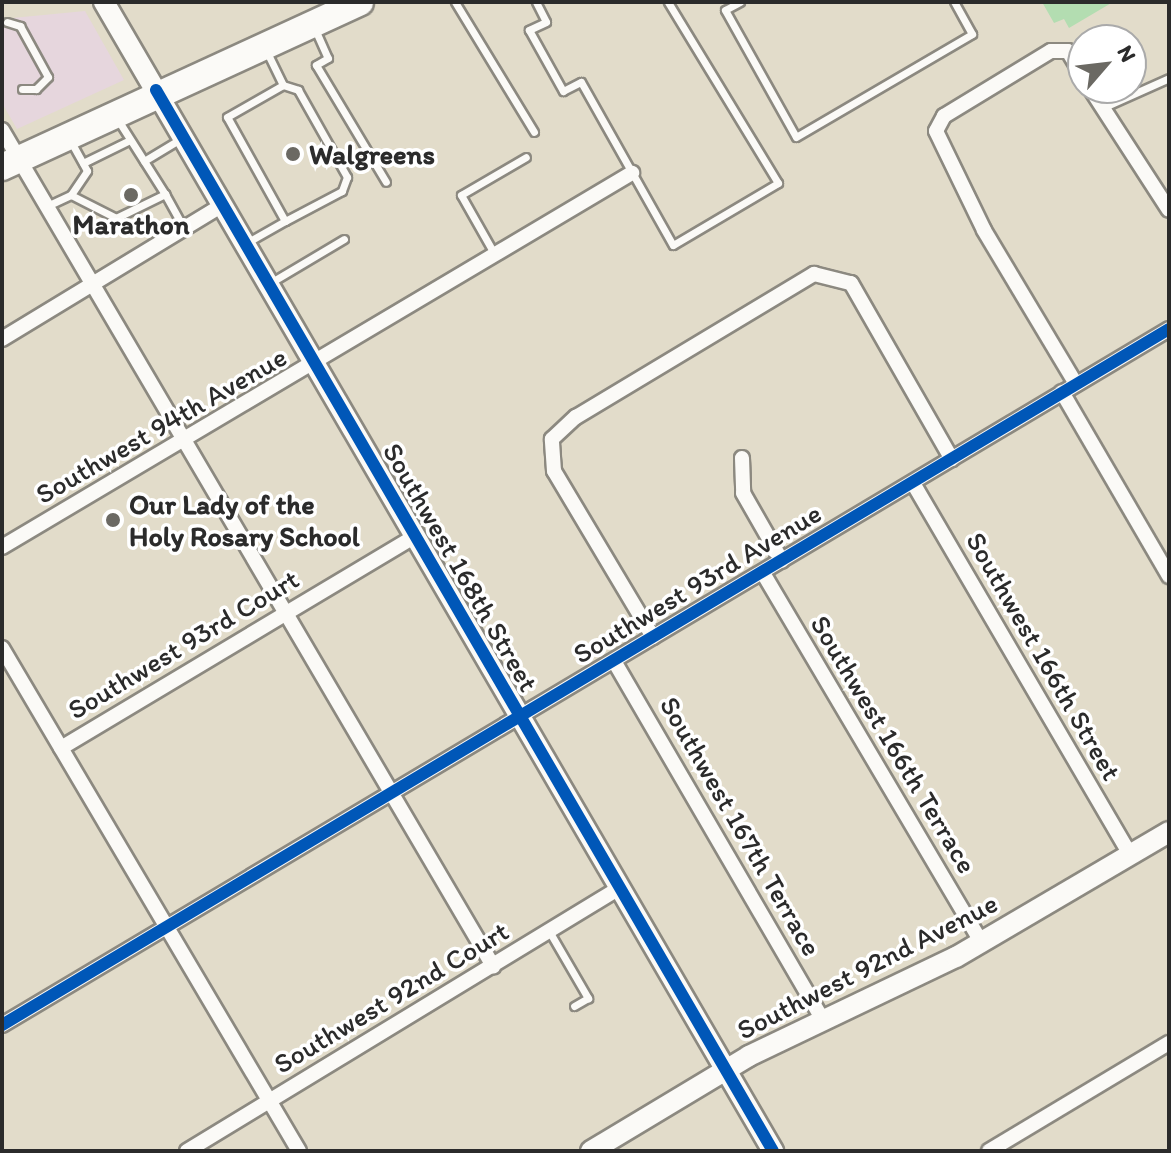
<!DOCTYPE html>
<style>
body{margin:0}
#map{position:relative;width:1171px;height:1153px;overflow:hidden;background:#e2dcca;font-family:Itim,sans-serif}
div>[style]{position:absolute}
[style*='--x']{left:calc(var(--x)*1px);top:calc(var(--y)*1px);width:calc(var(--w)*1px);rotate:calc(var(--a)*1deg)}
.built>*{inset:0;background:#e6d6dd}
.green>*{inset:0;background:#b3ddb1}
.roads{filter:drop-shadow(2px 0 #8c8980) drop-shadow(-2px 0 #8c8980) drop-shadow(0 2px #8c8980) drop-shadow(0 -2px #8c8980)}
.lane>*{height:7px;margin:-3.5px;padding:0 3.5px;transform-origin:3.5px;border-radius:3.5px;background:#fbfaf7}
.street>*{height:14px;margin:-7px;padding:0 7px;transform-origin:7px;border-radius:7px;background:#fbfaf7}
.secondary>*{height:20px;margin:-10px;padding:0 10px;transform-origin:10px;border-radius:10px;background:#fbfaf7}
.highway>*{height:26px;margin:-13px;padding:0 13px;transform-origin:13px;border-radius:13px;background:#fbfaf7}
.cycleway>*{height:12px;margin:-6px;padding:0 6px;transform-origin:6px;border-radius:6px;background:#0057b8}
.dots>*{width:22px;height:22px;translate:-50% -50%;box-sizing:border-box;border:4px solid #fff;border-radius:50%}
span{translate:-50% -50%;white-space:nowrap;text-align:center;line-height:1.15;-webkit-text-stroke:7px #fff;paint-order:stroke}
.poi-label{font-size:28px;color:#2b2b2b;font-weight:700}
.left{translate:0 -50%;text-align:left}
.street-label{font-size:28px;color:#2b2b2b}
.frame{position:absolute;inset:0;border:4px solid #2b2b2b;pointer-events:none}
.north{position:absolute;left:1067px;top:24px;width:80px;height:80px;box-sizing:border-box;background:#fff;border:2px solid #aaa;border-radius:50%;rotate:62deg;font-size:22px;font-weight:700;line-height:32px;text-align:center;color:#2b2b2b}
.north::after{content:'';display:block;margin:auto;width:28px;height:36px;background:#6b6963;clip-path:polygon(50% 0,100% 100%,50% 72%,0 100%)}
</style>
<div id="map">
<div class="built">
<i style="clip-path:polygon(85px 11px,124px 80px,17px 129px,2px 103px,2px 19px)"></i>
</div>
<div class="green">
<i style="clip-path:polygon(1042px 2px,1113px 2px,1069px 28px,1064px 19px,1054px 23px)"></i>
</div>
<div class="roads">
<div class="lane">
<i style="--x:455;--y:2;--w:152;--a:58.7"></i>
<i style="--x:536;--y:2;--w:22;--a:63"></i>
<i style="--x:546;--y:22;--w:19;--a:155"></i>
<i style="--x:529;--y:30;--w:70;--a:60.9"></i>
<i style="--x:563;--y:91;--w:20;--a:-27"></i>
<i style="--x:581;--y:82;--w:187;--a:60.6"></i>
<i style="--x:673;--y:245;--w:122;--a:-30.6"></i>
<i style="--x:778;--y:183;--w:212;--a:-121.3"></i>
<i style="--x:740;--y:2;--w:17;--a:152"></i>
<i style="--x:725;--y:10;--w:145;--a:60.8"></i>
<i style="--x:796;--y:137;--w:204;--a:-30.3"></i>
<i style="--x:972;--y:34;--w:37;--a:-119"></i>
<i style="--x:7;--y:22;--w:14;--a:17"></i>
<i style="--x:20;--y:26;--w:58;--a:61.2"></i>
<i style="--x:48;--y:77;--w:17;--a:135"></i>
<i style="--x:36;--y:89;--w:14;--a:180"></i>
<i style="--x:314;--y:27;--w:34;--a:66"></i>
<i style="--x:328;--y:58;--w:14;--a:150"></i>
<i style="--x:316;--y:65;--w:136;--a:59.1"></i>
<i style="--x:283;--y:85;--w:16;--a:18"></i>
<i style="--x:298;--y:90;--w:100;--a:60.6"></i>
<i style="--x:347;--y:177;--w:15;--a:110"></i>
<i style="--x:342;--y:191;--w:64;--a:152.2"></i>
<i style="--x:1102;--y:108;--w:73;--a:-24.1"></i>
<i style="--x:118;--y:120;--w:88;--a:57.6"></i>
<i style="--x:70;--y:140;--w:35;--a:61"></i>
<i style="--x:87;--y:171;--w:29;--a:124"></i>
<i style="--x:144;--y:161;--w:44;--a:-31.2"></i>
<i style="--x:83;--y:163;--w:52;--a:-26.1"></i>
<i style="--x:47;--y:206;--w:26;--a:-25"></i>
<i style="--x:71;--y:195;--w:51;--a:27.1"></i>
<i style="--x:116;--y:218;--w:55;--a:-26.1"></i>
<i style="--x:165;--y:194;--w:39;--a:61"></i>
<i style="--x:248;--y:242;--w:43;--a:-29.6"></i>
<i style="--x:285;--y:221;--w:119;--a:-119.1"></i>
<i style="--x:227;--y:117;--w:64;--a:-29.7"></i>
<i style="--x:283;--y:85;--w:37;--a:-116"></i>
<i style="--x:495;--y:255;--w:69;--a:-119.5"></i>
<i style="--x:461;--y:195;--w:75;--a:-30.3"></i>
<i style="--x:270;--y:283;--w:86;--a:-30.7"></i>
<i style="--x:549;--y:931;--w:78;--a:59.8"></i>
<i style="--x:588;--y:998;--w:16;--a:150"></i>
</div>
<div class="street">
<i style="--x:1090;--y:88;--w:145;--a:57.1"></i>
<i style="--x:2;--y:130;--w:970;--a:59.57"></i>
<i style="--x:2;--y:339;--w:258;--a:-31.3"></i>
<i style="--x:1076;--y:384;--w:179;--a:-120.9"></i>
<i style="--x:984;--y:230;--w:110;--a:-115.9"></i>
<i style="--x:936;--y:131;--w:17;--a:-62"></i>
<i style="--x:944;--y:116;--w:125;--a:-31.3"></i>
<i style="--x:1051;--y:51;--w:17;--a:0"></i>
<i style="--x:1068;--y:51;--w:29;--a:59"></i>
<i style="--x:1062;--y:392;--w:213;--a:59.8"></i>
<i style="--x:742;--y:458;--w:35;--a:88"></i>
<i style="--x:743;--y:493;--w:78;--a:60.2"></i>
<i style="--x:913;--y:483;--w:431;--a:59.7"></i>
<i style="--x:2;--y:547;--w:733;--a:-30.7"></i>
<i style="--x:763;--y:573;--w:429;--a:59.4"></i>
<i style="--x:653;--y:637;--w:193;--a:-120.8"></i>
<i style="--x:554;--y:471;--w:32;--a:-94"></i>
<i style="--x:552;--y:439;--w:33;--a:-43"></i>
<i style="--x:576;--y:417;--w:278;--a:-31"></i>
<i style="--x:814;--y:274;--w:38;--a:14"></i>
<i style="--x:851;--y:283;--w:203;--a:60.2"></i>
<i style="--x:2;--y:648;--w:584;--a:59.44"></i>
<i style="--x:614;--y:661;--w:413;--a:59.8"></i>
<i style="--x:61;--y:748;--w:413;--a:-30.9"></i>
<i style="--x:2;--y:1025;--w:1359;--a:-30.81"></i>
<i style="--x:187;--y:1151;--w:508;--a:-31.31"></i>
<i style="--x:989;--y:1151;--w:210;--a:-31"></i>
</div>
<div class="secondary">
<i style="--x:104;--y:2;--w:1330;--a:59.79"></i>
<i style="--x:591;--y:1151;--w:184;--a:-31"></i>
<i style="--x:749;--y:1056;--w:229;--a:-25.6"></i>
<i style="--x:956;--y:957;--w:247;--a:-30.4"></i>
</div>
<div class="highway">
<i style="--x:2;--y:167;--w:394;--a:-24.7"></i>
</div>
</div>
<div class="cycleway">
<i style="--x:156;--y:90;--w:1227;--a:59.82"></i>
<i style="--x:2;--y:1025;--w:1359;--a:-30.81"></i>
</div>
<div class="dots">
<i style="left:293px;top:154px;background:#6b6963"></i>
<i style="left:131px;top:195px;background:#6b6963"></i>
<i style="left:113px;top:520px;background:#6b6963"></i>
</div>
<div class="poi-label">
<span class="left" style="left:309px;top:154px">Walgreens</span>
<span style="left:131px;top:224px">Marathon</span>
<span class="left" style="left:129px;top:520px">Our Lady of the<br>Holy Rosary School</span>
</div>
<div class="street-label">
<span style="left:161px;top:425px;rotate:-30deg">Southwest 94th Avenue</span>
<span style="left:461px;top:567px;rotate:60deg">Southwest 168th Street</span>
<span style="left:697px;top:583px;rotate:-31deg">Southwest 93rd Avenue</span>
<span style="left:183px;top:644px;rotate:-31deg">Southwest 93rd Court</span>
<span style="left:1044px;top:656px;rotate:60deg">Southwest 166th Street</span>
<span style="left:894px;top:744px;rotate:59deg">Southwest 166th Terrace</span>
<span style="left:741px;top:826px;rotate:60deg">Southwest 167th Terrace</span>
<span style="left:867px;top:966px;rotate:-27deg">Southwest 92nd Avenue</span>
<span style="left:391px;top:997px;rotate:-31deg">Southwest 92nd Court</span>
</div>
<div class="frame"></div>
<div class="north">N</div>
</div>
